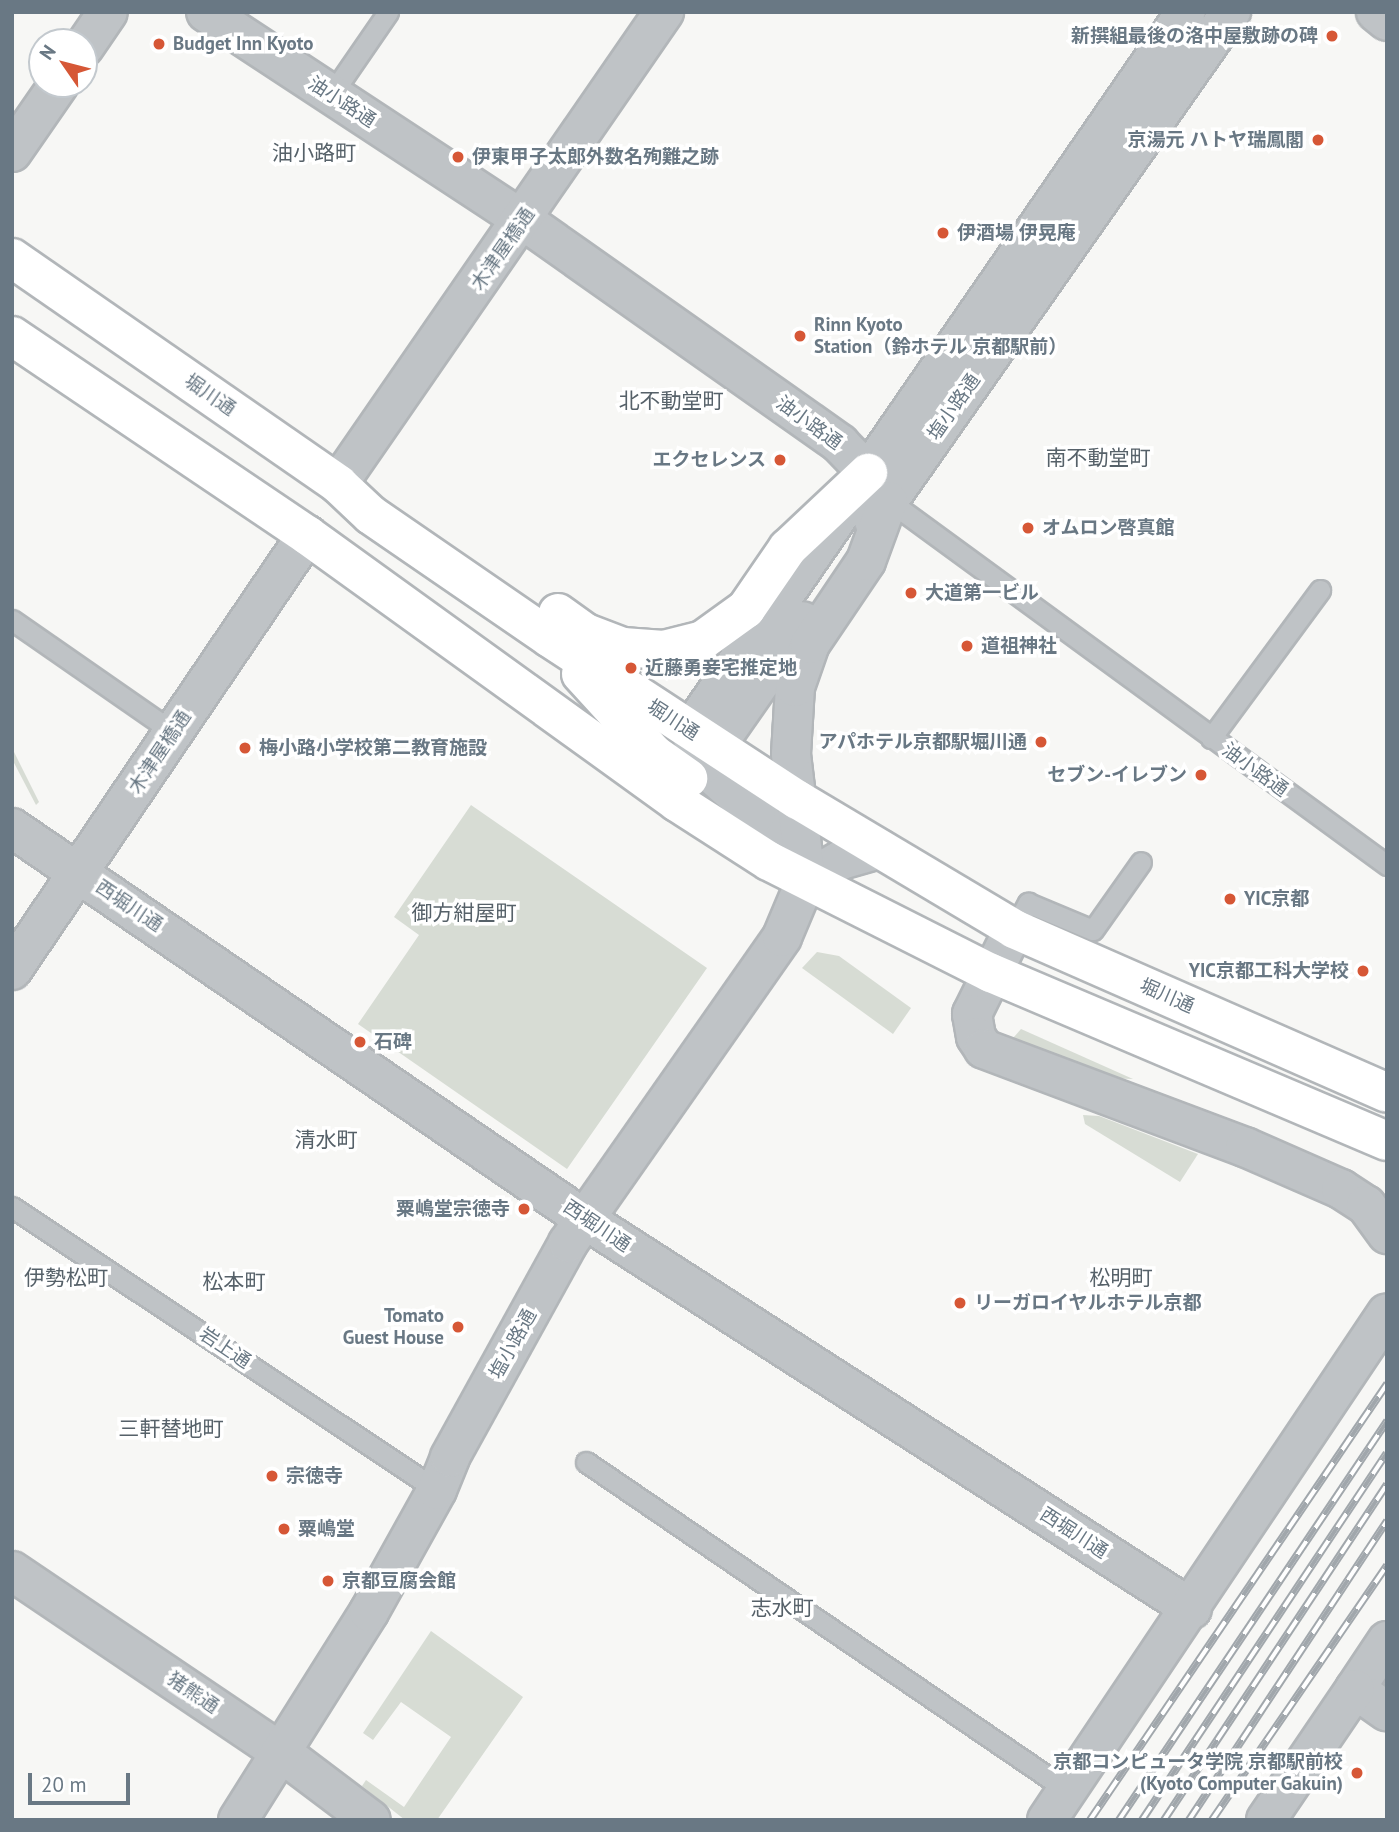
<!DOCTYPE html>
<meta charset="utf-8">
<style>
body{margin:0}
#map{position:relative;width:1399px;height:1832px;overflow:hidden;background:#f7f7f5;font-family:"PT Sans","Noto Sans JP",sans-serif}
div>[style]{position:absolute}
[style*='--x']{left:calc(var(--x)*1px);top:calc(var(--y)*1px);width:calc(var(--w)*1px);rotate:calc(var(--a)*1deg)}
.green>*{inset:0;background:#d7dcd4}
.roads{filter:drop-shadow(2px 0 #b2b6b9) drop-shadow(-2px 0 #b2b6b9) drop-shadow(0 2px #b2b6b9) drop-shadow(0 -2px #b2b6b9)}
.service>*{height:19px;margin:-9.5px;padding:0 9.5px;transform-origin:9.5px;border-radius:9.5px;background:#bfc3c6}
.minor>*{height:38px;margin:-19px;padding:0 19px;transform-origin:19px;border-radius:19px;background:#bfc3c6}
.tertiary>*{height:38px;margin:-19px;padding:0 19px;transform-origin:19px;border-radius:19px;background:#bfc3c6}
.trunk>*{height:38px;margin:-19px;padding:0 19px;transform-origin:19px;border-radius:19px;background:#fff}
.rail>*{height:8px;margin-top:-4px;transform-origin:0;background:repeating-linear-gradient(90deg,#fff 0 16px,#a1a7ac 0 32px);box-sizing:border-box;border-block:2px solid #a1a7ac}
.dots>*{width:19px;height:19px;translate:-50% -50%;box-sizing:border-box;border:4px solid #fff;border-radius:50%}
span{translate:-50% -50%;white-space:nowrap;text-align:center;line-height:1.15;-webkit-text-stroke:7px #fff;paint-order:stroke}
.poi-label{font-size:19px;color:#697884;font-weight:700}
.right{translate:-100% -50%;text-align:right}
.left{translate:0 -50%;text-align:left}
.street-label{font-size:19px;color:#697884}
.neighbourhood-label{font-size:21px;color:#566169}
.frame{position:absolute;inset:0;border:14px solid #697884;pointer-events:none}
.north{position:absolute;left:28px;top:28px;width:70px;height:70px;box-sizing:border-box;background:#fff;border:2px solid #c3c9ce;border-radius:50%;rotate:305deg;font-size:19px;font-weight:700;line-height:28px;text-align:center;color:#697884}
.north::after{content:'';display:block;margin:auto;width:24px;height:32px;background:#d65736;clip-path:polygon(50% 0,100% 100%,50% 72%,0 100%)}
.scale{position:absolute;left:28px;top:1773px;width:102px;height:32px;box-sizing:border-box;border:4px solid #697884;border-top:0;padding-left:9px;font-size:21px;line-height:24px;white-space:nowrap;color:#697884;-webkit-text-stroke:5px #fff;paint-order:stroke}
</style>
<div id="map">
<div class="green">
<i style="clip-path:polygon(12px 748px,39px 802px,36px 805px,12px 759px)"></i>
<i style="clip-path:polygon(471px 805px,707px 968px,567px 1169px,358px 1024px,419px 935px,394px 917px)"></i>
<i style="clip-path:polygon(817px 952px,839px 956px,911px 1008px,893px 1034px,802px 968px)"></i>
<i style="clip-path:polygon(1021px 1029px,1133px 1079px,1104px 1078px,1014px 1047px,1013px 1038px)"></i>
<i style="clip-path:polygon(1083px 1115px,1099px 1116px,1198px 1154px,1180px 1182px,1085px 1124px)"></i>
<i style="clip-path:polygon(431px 1631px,523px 1697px,437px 1820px,405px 1820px,362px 1786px,366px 1780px,404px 1807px,451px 1737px,401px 1702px,373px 1740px,363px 1733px)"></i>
</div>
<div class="roads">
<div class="service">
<i style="--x:331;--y:95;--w:101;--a:-55.5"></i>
<i style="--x:885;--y:498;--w:622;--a:36.17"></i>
<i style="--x:12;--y:620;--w:196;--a:34.8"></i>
<i style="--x:1211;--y:738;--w:184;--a:-53.6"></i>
<i style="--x:1014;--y:929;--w:30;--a:-62"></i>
<i style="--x:1028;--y:903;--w:70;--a:22.6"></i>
<i style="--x:1093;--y:930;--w:83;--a:-54.8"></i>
<i style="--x:12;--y:1207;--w:511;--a:33.66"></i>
<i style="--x:586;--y:1462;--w:582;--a:34.29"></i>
</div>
<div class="minor">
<i style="--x:206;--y:12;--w:379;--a:33.3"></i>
<i style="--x:523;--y:220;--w:388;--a:35.2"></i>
<i style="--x:840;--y:444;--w:40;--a:46"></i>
<i style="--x:84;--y:47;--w:42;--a:-55.6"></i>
<i style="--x:12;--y:152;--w:83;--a:-55.3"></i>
<i style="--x:338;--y:484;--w:574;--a:-55.37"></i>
<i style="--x:12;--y:828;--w:695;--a:34.33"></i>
<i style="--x:586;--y:1220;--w:720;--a:32.7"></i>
<i style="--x:1014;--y:929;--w:95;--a:116.3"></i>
<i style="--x:972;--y:1014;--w:23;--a:80"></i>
<i style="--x:976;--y:1037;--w:14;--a:56"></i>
<i style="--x:984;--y:1049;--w:279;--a:20.6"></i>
<i style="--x:1245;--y:1147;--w:105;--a:23.6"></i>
<i style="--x:1341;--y:1189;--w:30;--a:33"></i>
<i style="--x:1366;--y:1205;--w:36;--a:54"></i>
<i style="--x:12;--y:970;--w:526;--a:-55.86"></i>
<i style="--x:12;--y:1571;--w:326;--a:34"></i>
<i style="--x:282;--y:1753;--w:111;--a:37"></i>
<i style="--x:1387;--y:1641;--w:58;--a:123.7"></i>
<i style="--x:1355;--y:1689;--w:39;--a:35"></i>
<i style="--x:238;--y:1820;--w:246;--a:-57.8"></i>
<i style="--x:369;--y:1612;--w:140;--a:-60.9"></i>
<i style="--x:1047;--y:1820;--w:610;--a:-56.15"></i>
<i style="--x:1266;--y:1820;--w:158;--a:-55.8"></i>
</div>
<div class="tertiary">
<i style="--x:1376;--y:12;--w:14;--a:39"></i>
<i style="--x:874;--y:521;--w:622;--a:-54.96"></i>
<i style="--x:697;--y:773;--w:185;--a:-55.1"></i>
<i style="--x:805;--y:878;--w:81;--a:-127"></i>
<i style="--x:756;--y:813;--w:72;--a:-138.4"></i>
<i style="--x:702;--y:765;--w:36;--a:-109"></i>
<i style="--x:690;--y:731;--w:873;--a:-55.4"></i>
<i style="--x:806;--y:880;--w:40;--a:-29.7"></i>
<i style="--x:841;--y:860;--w:40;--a:-16"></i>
<i style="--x:437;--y:1490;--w:35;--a:-68"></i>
<i style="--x:450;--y:1457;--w:244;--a:-61.1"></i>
<i style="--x:568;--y:1243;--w:373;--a:-55"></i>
<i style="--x:782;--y:937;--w:62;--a:-67.2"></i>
<i style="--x:806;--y:880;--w:127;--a:-96.8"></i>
<i style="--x:791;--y:754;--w:67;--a:-86.6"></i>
<i style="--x:795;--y:687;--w:46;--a:-70.8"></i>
<i style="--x:810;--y:644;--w:100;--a:-56"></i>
<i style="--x:866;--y:561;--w:64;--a:-69.9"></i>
</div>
<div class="trunk">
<i style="--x:12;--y:258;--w:397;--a:34.7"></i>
<i style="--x:338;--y:484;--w:45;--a:43.2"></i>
<i style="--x:371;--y:515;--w:217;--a:34.5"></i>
<i style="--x:550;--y:638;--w:296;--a:33.2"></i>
<i style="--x:798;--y:800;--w:252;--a:30.8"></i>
<i style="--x:1014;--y:929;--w:407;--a:23.7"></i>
<i style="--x:12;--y:336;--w:356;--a:34"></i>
<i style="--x:307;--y:535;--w:456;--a:35.8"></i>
<i style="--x:677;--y:802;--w:109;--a:32.7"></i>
<i style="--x:769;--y:861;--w:249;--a:26.8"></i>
<i style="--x:991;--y:973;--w:430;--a:23"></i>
<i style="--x:558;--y:613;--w:34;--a:36"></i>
<i style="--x:586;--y:633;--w:40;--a:21"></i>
<i style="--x:623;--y:647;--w:41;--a:4.2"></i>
<i style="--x:664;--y:650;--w:40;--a:-14.4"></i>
<i style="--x:703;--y:640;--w:53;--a:-35.8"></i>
<i style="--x:746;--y:609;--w:74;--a:-55.5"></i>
<i style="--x:788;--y:548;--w:110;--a:-43.2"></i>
<i style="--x:581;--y:674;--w:108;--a:47.6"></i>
<i style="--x:654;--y:754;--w:42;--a:35.2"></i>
</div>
</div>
<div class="rail">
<i style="--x:1090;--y:1820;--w:528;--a:-55.74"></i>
<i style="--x:1119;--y:1820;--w:481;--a:-56.1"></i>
<i style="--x:1142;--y:1820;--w:441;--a:-56.3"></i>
<i style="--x:1164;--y:1820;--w:403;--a:-56.4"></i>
<i style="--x:1189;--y:1820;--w:359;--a:-56.5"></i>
<i style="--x:1212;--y:1820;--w:309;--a:-55.5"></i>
</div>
<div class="dots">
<i style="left:1332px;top:36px;background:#d65736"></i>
<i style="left:159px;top:44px;background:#d65736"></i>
<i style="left:1318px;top:140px;background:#d65736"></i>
<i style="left:458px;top:157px;background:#d65736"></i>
<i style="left:943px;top:233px;background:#d65736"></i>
<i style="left:800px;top:336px;background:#d65736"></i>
<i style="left:780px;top:460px;background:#d65736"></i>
<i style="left:1028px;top:528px;background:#d65736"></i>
<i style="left:911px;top:593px;background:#d65736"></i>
<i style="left:967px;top:646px;background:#d65736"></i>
<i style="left:631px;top:668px;background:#d65736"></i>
<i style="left:1041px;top:742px;background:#d65736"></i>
<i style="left:245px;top:748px;background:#d65736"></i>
<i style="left:1201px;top:775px;background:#d65736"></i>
<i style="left:1230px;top:899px;background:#d65736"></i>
<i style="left:1363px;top:971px;background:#d65736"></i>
<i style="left:360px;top:1042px;background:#d65736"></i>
<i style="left:524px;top:1209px;background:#d65736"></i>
<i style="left:960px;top:1303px;background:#d65736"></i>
<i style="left:458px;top:1327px;background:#d65736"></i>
<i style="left:272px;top:1476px;background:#d65736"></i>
<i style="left:284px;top:1529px;background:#d65736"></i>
<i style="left:328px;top:1581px;background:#d65736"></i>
<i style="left:1357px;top:1773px;background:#d65736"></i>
</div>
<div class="poi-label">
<span class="right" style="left:1318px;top:36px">新撰組最後の洛中屋敷跡の碑</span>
<span class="left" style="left:173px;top:44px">Budget Inn Kyoto</span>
<span class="right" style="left:1304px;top:140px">京湯元 ハトヤ瑞鳳閣</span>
<span class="left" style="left:472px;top:157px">伊東甲子太郎外数名殉難之跡</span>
<span class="left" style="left:957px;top:233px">伊酒場 伊晃庵</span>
<span class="left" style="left:814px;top:336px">Rinn Kyoto<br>Station（鈴ホテル 京都駅前）</span>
<span class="right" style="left:766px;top:460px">エクセレンス</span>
<span class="left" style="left:1042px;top:528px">オムロン啓真館</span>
<span class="left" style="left:925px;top:593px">大道第一ビル</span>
<span class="left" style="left:981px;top:646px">道祖神社</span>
<span class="left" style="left:645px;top:668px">近藤勇妾宅推定地</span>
<span class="right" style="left:1027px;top:742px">アパホテル京都駅堀川通</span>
<span class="left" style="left:259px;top:748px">梅小路小学校第二教育施設</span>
<span class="right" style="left:1187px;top:775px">セブン-イレブン</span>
<span class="left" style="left:1244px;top:899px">YIC京都</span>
<span class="right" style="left:1349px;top:971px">YIC京都工科大学校</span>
<span class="left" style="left:374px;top:1042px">石碑</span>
<span class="right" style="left:510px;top:1209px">粟嶋堂宗徳寺</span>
<span class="left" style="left:974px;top:1303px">リーガロイヤルホテル京都</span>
<span class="right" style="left:444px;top:1327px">Tomato<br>Guest House</span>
<span class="left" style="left:286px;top:1476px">宗徳寺</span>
<span class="left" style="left:298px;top:1529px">粟嶋堂</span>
<span class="left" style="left:342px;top:1581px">京都豆腐会館</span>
<span class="right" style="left:1343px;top:1773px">京都コンピュータ学院 京都駅前校<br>(Kyoto Computer Gakuin)</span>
</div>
<div class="street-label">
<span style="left:342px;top:102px;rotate:33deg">油小路通</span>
<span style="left:503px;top:249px;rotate:-55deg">木津屋橋通</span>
<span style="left:210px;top:395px;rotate:35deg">堀川通</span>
<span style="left:954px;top:407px;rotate:-55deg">塩小路通</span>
<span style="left:809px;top:423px;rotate:36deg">油小路通</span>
<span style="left:673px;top:720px;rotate:33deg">堀川通</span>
<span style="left:160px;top:752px;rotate:-56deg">木津屋橋通</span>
<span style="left:1255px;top:770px;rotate:36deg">油小路通</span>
<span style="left:129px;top:906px;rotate:34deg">西堀川通</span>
<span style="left:1167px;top:996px;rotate:24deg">堀川通</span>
<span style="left:597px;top:1226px;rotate:34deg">西堀川通</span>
<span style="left:513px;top:1344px;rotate:-61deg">塩小路通</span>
<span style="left:225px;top:1348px;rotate:34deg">岩上通</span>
<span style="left:1074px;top:1533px;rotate:33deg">西堀川通</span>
<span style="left:193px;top:1693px;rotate:34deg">猪熊通</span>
</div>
<div class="neighbourhood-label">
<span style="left:314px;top:153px">油小路町</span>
<span style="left:671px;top:401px">北不動堂町</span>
<span style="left:1098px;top:458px">南不動堂町</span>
<span style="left:464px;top:913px">御方紺屋町</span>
<span style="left:326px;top:1140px">清水町</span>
<span style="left:66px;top:1278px">伊勢松町</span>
<span style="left:1121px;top:1278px">松明町</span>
<span style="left:234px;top:1282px">松本町</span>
<span style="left:171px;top:1429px">三軒替地町</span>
<span style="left:782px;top:1608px">志水町</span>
</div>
<div class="frame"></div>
<div class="north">N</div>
<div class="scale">20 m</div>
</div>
